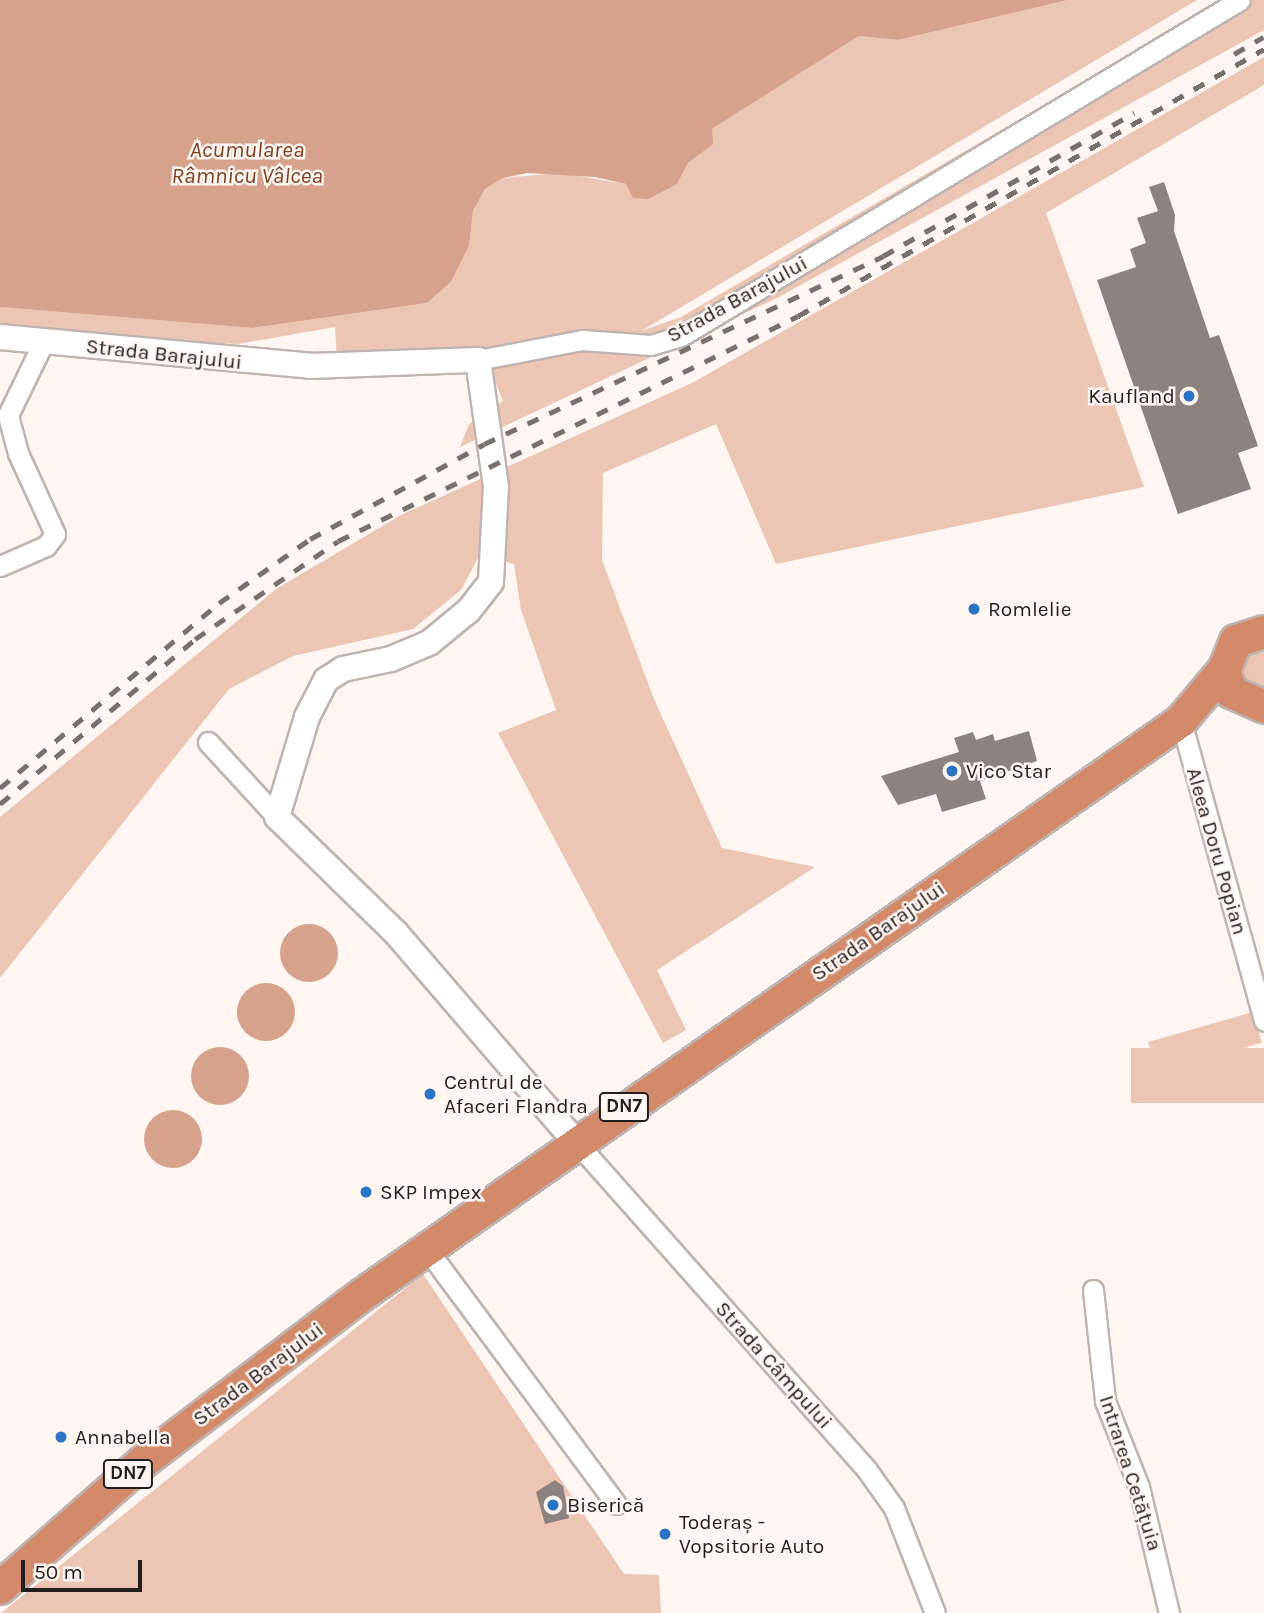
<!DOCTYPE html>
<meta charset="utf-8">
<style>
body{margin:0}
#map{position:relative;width:1264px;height:1613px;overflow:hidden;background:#fff5f1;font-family:Karla,sans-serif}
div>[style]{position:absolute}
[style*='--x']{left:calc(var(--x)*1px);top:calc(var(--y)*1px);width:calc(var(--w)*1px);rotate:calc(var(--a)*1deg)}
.green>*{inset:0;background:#ecc5b4;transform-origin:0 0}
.water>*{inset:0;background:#d6a28c}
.round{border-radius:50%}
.building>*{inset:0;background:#8d827d}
.roads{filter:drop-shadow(2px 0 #bfb4af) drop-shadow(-2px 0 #bfb4af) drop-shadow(0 2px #bfb4af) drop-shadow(0 -2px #bfb4af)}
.minor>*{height:19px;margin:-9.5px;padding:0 9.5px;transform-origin:9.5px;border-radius:9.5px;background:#fff}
.tertiary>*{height:24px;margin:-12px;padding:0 12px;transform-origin:12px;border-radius:12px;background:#fff}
.trunk>*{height:32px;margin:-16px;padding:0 16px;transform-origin:16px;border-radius:16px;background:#d28a6a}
.rail>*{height:4.5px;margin-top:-2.25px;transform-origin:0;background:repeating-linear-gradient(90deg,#77716e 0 12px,transparent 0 24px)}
.dots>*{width:19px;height:19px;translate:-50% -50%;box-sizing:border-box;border:4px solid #fff5f1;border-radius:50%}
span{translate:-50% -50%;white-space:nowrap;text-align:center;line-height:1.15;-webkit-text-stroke:5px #fff5f1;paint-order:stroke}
.shield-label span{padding:2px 5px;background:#fff5f1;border:2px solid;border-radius:5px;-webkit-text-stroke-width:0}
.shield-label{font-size:19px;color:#221e1c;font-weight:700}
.street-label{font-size:21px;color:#221e1c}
.poi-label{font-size:21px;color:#221e1c}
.right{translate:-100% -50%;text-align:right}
.left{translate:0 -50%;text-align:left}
.water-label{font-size:23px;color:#814023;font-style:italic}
.scale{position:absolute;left:21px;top:1560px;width:121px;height:32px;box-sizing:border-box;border:4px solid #221e1c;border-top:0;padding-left:9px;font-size:21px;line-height:24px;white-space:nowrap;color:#221e1c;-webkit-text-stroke:5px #fff5f1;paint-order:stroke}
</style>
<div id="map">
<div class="green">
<i style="clip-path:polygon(1068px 0,1197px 0,641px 331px,681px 317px,1224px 0,1264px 0,1264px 30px,777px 298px,460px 447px,469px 424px,503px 401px,483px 352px,337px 360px,335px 327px,238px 344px,0 330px,0 307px,253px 328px,427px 303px,451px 282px,469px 246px,473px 211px,485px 189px,503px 178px,561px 173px,626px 184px,677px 184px,688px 163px,712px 144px,712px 129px,859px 36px,898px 40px)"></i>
<i style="clip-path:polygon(1264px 57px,1264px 85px,1046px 213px,1144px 487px,776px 564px,716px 424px,603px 473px,602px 560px,654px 699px,722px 848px,815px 867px,657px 970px,686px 1030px,663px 1043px,498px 733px,556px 710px,521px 610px,514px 564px,479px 556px,461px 590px,413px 629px,293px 656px,229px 689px,0 978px,0 817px,276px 589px,401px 515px,694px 382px)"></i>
<i style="clip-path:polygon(1264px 645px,1264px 693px,1241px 684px,1238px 661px)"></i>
<i style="left:1253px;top:1012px;width:32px;height:109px;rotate:74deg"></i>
<i style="left:1264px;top:1048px;width:55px;height:133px;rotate:90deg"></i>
<i style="clip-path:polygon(423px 1274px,624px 1574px,659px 1575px,661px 1613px,1px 1613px)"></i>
</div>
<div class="water">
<i style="clip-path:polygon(0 0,1068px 0,898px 40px,859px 36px,712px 129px,713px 144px,688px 163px,677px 184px,648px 199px,633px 198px,626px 184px,595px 177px,527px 173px,503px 178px,485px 189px,473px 211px,469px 246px,451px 282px,427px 303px,253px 328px,0 307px)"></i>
<i class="round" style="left:280px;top:924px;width:58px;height:58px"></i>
<i class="round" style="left:237px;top:983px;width:58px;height:58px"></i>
<i class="round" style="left:191px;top:1047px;width:58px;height:58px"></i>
<i class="round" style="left:144px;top:1110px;width:58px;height:58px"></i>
</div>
<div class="building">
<i style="clip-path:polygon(1164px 182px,1175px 215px,1174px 231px,1210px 338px,1219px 335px,1258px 446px,1238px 453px,1251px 489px,1178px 514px,1097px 280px,1136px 267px,1130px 249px,1146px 243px,1137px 218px,1158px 211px,1149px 187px)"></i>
<i style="clip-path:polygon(1029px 731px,1037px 761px,980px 781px,986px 799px,942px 812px,936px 794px,898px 805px,881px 776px,959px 752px,954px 738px,973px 732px,976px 740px,993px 734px,995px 741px)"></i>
<i style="clip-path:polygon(555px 1480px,563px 1486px,569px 1518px,545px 1524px,536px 1492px)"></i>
</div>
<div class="roads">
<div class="minor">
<i style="--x:478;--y:360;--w:106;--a:-10.9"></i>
<i style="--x:582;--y:340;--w:69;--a:4.1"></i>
<i style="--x:651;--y:345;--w:31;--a:-17"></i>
<i style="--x:681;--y:336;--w:652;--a:-31.01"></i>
<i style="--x:0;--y:566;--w:50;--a:-23.5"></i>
<i style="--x:46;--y:546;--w:15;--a:-53"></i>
<i style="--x:55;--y:534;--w:89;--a:-114.6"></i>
<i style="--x:18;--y:453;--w:39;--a:-105"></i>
<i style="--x:8;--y:415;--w:82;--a:-64.1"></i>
<i style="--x:1181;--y:721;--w:311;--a:74.5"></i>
<i style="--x:208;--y:742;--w:102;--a:47.4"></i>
<i style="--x:575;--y:1141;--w:440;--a:48.4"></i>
<i style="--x:867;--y:1470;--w:47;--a:54.6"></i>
<i style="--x:894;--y:1508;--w:113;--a:68.7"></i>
<i style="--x:426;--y:1248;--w:319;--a:53.4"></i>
<i style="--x:1093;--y:1290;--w:112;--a:83.8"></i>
<i style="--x:1105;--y:1401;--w:92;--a:68.4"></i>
<i style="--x:1139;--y:1487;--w:130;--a:76.6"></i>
</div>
<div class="tertiary">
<i style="--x:0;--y:337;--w:312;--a:5.3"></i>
<i style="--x:311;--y:366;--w:167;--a:-2.1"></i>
<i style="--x:478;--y:360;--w:127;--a:81.9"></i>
<i style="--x:496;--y:486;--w:96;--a:93"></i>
<i style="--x:491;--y:582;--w:37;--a:128"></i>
<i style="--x:468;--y:611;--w:50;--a:140.6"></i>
<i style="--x:429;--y:643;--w:41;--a:157.2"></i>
<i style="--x:391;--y:659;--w:49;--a:168.2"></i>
<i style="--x:343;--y:669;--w:20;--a:147"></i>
<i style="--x:326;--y:680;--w:42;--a:117.2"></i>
<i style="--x:307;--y:717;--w:104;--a:106.7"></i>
<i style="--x:277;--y:817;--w:166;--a:44.3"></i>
<i style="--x:396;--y:933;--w:274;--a:49.3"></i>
</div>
<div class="trunk">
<i style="--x:1264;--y:632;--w:29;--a:162"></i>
<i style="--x:1236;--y:641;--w:31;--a:112"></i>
<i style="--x:1224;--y:670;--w:23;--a:72"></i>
<i style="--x:1231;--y:692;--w:36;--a:24"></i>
<i style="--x:0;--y:1588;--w:192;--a:-41.4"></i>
<i style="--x:144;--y:1461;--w:274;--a:-37.3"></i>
<i style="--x:362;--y:1295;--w:1000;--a:-35.02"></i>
<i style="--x:1181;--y:721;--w:67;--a:-49.9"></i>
</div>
</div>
<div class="rail">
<i style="--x:1234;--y:54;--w:34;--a:-30"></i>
<i style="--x:0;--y:788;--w:287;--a:-40.2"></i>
<i style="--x:219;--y:603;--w:111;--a:-35.1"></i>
<i style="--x:310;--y:539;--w:198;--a:-28.6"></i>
<i style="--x:484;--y:444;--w:441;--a:-25.2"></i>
<i style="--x:883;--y:256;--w:289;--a:-29.7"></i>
<i style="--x:0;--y:804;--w:255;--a:-40.2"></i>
<i style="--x:195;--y:639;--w:173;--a:-34.4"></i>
<i style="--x:338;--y:541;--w:512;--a:-26.06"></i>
<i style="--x:798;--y:316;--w:537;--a:-29.81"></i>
</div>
<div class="dots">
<i style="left:1189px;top:396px;background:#2b73c4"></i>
<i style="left:974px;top:609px;background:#2b73c4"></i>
<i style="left:952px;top:771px;background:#2b73c4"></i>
<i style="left:430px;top:1094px;background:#2b73c4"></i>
<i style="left:366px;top:1192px;background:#2b73c4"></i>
<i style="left:61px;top:1437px;background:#2b73c4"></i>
<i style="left:553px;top:1505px;background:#2b73c4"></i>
<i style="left:665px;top:1534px;background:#2b73c4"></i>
</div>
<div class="shield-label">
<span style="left:624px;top:1107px">DN7</span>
<span style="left:128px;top:1474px">DN7</span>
</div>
<div class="street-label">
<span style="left:737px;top:299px;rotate:-29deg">Strada Barajului</span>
<span style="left:164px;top:354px;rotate:6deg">Strada Barajului</span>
<span style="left:1217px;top:851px;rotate:74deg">Aleea Doru Popian</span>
<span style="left:878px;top:931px;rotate:-35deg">Strada Barajului</span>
<span style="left:774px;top:1365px;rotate:48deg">Strada Câmpului</span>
<span style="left:258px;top:1374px;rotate:-37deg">Strada Barajului</span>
<span style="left:1131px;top:1473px;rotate:72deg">Intrarea Cetățuia</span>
</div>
<div class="poi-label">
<span class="right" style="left:1175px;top:396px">Kaufland</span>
<span class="left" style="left:988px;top:609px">Romlelie</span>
<span class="left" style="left:966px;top:771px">Vico Star</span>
<span class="left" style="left:444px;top:1094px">Centrul de<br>Afaceri Flandra</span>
<span class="left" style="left:380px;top:1192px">SKP Impex</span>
<span class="left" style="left:75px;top:1437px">Annabella</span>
<span class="left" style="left:567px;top:1505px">Biserică</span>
<span class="left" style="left:679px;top:1534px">Toderaș -<br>Vopsitorie Auto</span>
</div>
<div class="water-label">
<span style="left:247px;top:163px">Acumularea<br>Râmnicu Vâlcea</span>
</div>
<div class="scale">50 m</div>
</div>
